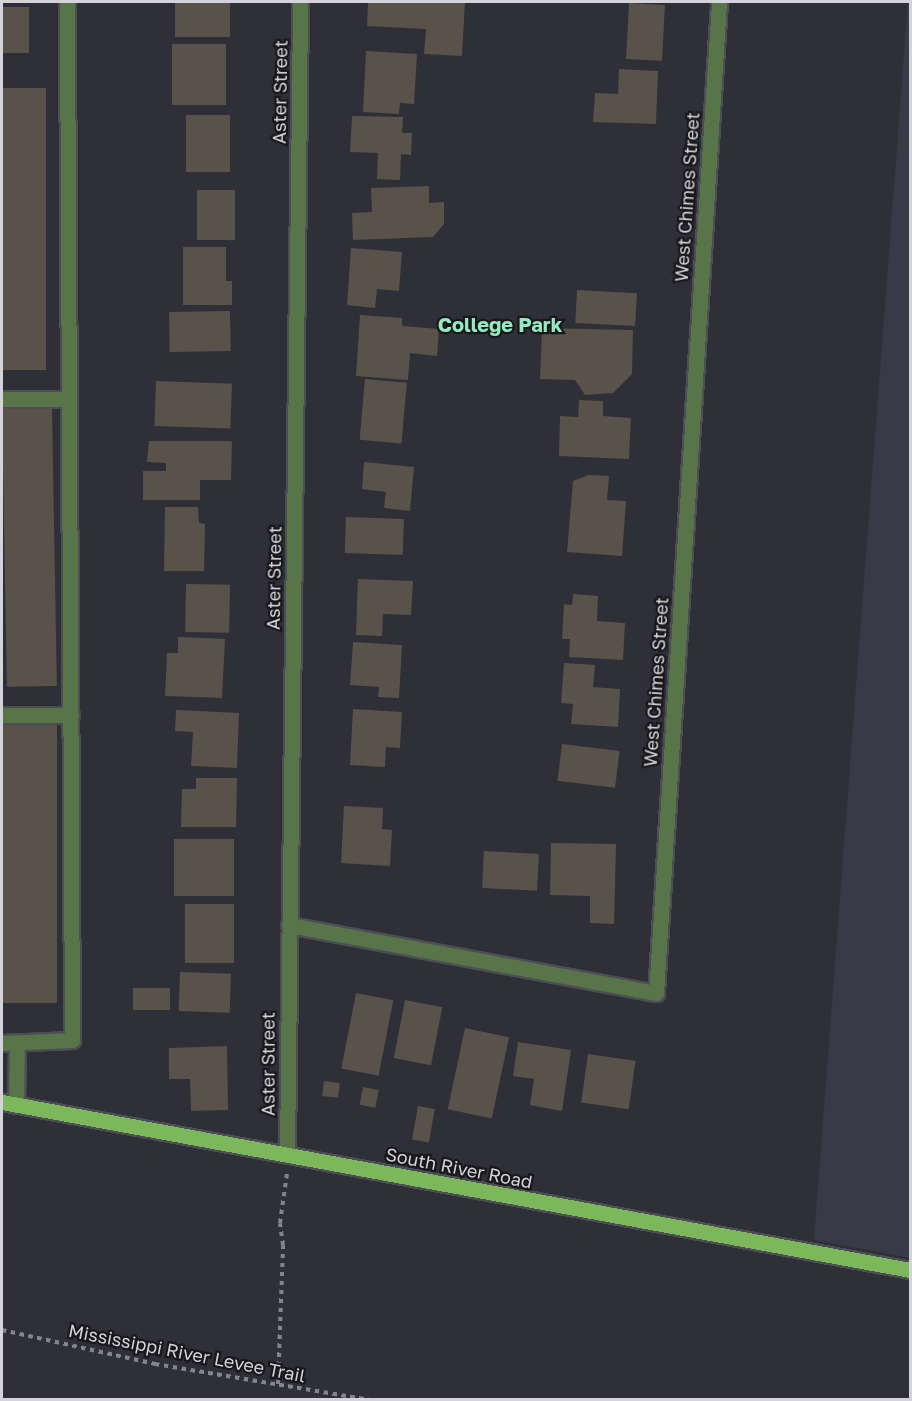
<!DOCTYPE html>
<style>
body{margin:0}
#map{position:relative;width:912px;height:1401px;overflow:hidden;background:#2f2f38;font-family:"Golos Text",sans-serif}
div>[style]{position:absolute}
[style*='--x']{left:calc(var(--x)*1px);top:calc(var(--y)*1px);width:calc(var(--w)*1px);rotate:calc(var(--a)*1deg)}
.built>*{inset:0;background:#393a48}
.building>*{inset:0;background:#58524a;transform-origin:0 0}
.path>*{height:4px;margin-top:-2px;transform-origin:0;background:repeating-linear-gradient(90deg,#84848b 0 4.5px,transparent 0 9px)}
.roads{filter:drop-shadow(2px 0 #4d4d55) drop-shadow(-2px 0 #4d4d55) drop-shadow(0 2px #4d4d55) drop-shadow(0 -2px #4d4d55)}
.minor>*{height:15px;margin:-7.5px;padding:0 7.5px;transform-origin:7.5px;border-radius:7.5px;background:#587449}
.major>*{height:15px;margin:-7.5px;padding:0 7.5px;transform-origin:7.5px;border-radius:7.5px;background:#7db75c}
span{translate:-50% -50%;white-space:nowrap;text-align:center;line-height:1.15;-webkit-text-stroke:4.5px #18181b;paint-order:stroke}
.street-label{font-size:18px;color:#d3d3d9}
.neighbourhood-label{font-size:20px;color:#95eac3;font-weight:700}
.frame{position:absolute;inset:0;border:3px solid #d3d3d9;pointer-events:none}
</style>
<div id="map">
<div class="built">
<i style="clip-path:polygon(908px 2px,910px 2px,910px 1258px,814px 1240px)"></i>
</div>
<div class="building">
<i style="left:175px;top:2px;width:55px;height:35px"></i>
<i style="clip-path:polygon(368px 2px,465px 2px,462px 56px,424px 54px,426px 29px,367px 26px)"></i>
<i style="left:629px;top:3px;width:36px;height:56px;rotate:3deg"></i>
<i style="left:2px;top:7px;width:27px;height:46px"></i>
<i style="left:226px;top:44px;width:61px;height:54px;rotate:90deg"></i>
<i style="clip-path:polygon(366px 51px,417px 54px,414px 104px,400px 103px,399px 114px,363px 112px)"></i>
<i style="clip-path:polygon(619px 69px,658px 71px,656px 124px,593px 122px,595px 93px,618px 94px)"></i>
<i style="left:2px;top:88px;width:44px;height:282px"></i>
<i style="left:186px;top:115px;width:44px;height:57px"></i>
<i style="clip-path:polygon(352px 116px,403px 117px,402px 133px,412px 133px,411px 155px,401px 154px,400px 180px,377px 179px,378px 153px,350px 152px)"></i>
<i style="clip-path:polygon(429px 186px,429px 203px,444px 202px,444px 224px,433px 237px,353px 240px,352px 213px,372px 212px,371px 188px)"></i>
<i style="left:197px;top:190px;width:38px;height:50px"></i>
<i style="clip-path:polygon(183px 247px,226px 247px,226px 281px,232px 281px,232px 305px,183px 305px)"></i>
<i style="clip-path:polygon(351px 248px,402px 252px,399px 291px,377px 289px,375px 308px,347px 305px)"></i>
<i style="left:577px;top:290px;width:60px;height:33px;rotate:3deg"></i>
<i style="left:230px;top:311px;width:40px;height:61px;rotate:89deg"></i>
<i style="clip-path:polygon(360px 315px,402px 318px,402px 326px,439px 329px,437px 356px,410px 353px,408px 380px,356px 376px)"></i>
<i style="clip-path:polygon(542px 328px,633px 330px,632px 374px,613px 393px,585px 395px,575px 380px,540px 379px)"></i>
<i style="left:365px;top:379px;width:42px;height:61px;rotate:5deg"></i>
<i style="left:156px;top:381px;width:76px;height:45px;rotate:2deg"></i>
<i style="clip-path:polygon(579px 400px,603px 401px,603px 416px,631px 418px,629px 459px,559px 456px,560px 416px,578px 417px)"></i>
<i style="left:52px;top:408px;width:278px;height:50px;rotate:89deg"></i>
<i style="clip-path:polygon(149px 441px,232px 441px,231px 480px,200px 480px,200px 500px,143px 500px,143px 471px,166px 471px,166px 463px,147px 462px)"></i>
<i style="clip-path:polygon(364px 462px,414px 467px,410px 511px,384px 508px,386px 492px,362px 489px)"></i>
<i style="clip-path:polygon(589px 475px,609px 476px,607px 500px,626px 501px,622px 556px,567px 552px,573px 481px)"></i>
<i style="clip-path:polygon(165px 507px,198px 507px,199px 523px,205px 524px,204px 571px,164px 571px)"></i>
<i style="left:346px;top:517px;width:58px;height:36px;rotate:2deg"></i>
<i style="clip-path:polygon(358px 579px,413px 581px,411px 615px,383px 614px,382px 636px,356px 635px)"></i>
<i style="left:186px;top:584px;width:44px;height:48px;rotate:1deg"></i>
<i style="clip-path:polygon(573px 594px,598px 596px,597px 621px,625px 623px,623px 660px,569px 657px,570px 639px,562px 639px,564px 604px,572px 605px)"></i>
<i style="clip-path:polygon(178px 637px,225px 639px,222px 698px,165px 696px,167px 653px,178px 653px)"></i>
<i style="clip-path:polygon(353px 642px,402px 645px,399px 698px,378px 697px,379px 687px,350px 685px)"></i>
<i style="clip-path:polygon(564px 663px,595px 665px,593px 687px,620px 689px,618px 727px,571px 724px,573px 704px,561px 703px)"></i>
<i style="clip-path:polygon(353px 709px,402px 712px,400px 748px,386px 747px,385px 767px,350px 765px)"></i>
<i style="clip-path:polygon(176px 710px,239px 713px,237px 768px,191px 766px,193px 732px,175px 731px)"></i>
<i style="left:57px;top:725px;width:278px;height:55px;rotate:90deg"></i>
<i style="left:562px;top:744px;width:58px;height:37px;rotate:7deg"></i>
<i style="clip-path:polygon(196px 778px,237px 778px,236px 827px,181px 827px,182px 789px,196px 789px)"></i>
<i style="clip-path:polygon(344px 806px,383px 808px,382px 829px,392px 830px,390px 866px,341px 863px)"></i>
<i style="left:174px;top:839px;width:60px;height:57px"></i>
<i style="clip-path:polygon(551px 843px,616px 844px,614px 924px,590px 923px,590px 896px,550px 895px)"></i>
<i style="left:484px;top:851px;width:55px;height:37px;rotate:3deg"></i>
<i style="left:185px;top:904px;width:49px;height:59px"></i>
<i style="left:180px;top:972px;width:51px;height:39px;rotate:2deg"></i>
<i style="left:133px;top:988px;width:37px;height:22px"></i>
<i style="left:356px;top:993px;width:38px;height:77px;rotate:11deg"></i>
<i style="left:405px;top:1000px;width:38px;height:59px;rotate:11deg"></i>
<i style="left:465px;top:1028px;width:45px;height:83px;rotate:12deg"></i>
<i style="clip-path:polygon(518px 1042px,571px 1050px,562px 1111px,530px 1105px,534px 1079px,513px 1076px)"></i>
<i style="clip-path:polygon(227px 1046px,228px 1110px,191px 1111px,190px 1079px,169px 1079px,169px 1048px)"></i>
<i style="left:588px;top:1054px;width:48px;height:49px;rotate:8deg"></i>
<i style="left:324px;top:1081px;width:16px;height:15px;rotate:7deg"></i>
<i style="left:363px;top:1087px;width:16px;height:18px;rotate:11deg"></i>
<i style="left:418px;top:1106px;width:17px;height:34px;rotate:10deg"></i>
</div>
<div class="path">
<i style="--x:2;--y:1330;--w:157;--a:12.5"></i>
<i style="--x:155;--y:1364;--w:217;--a:9.5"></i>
<i style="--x:278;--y:1384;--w:139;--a:-87.9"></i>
<i style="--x:283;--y:1245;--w:22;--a:-98"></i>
<i style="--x:280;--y:1223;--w:50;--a:-82"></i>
</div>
<div class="roads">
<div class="minor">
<i style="--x:2;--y:399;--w:67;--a:0"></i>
<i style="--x:2;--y:715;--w:69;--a:0"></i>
<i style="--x:289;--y:925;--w:373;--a:10.5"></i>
<i style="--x:656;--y:993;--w:993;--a:-86.36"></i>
<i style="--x:2;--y:1043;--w:70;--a:-2.5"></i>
<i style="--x:72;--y:1040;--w:1038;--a:-90.28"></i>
<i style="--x:16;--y:1105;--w:63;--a:-89.1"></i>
<i style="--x:287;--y:1155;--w:1153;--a:-89.35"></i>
</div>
<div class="major">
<i style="--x:2;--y:1102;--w:923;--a:10.48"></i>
</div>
</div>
<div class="street-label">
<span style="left:280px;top:92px;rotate:-89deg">Aster Street</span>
<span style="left:687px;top:197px;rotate:-86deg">West Chimes Street</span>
<span style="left:274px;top:578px;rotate:-89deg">Aster Street</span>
<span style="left:656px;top:682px;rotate:-86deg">West Chimes Street</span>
<span style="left:268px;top:1064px;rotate:-90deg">Aster Street</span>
<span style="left:459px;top:1168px;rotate:11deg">South River Road</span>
<span style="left:187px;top:1353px;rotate:11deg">Mississippi River Levee Trail</span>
</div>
<div class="neighbourhood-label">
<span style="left:500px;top:324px">College Park</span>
</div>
<div class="frame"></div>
</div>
